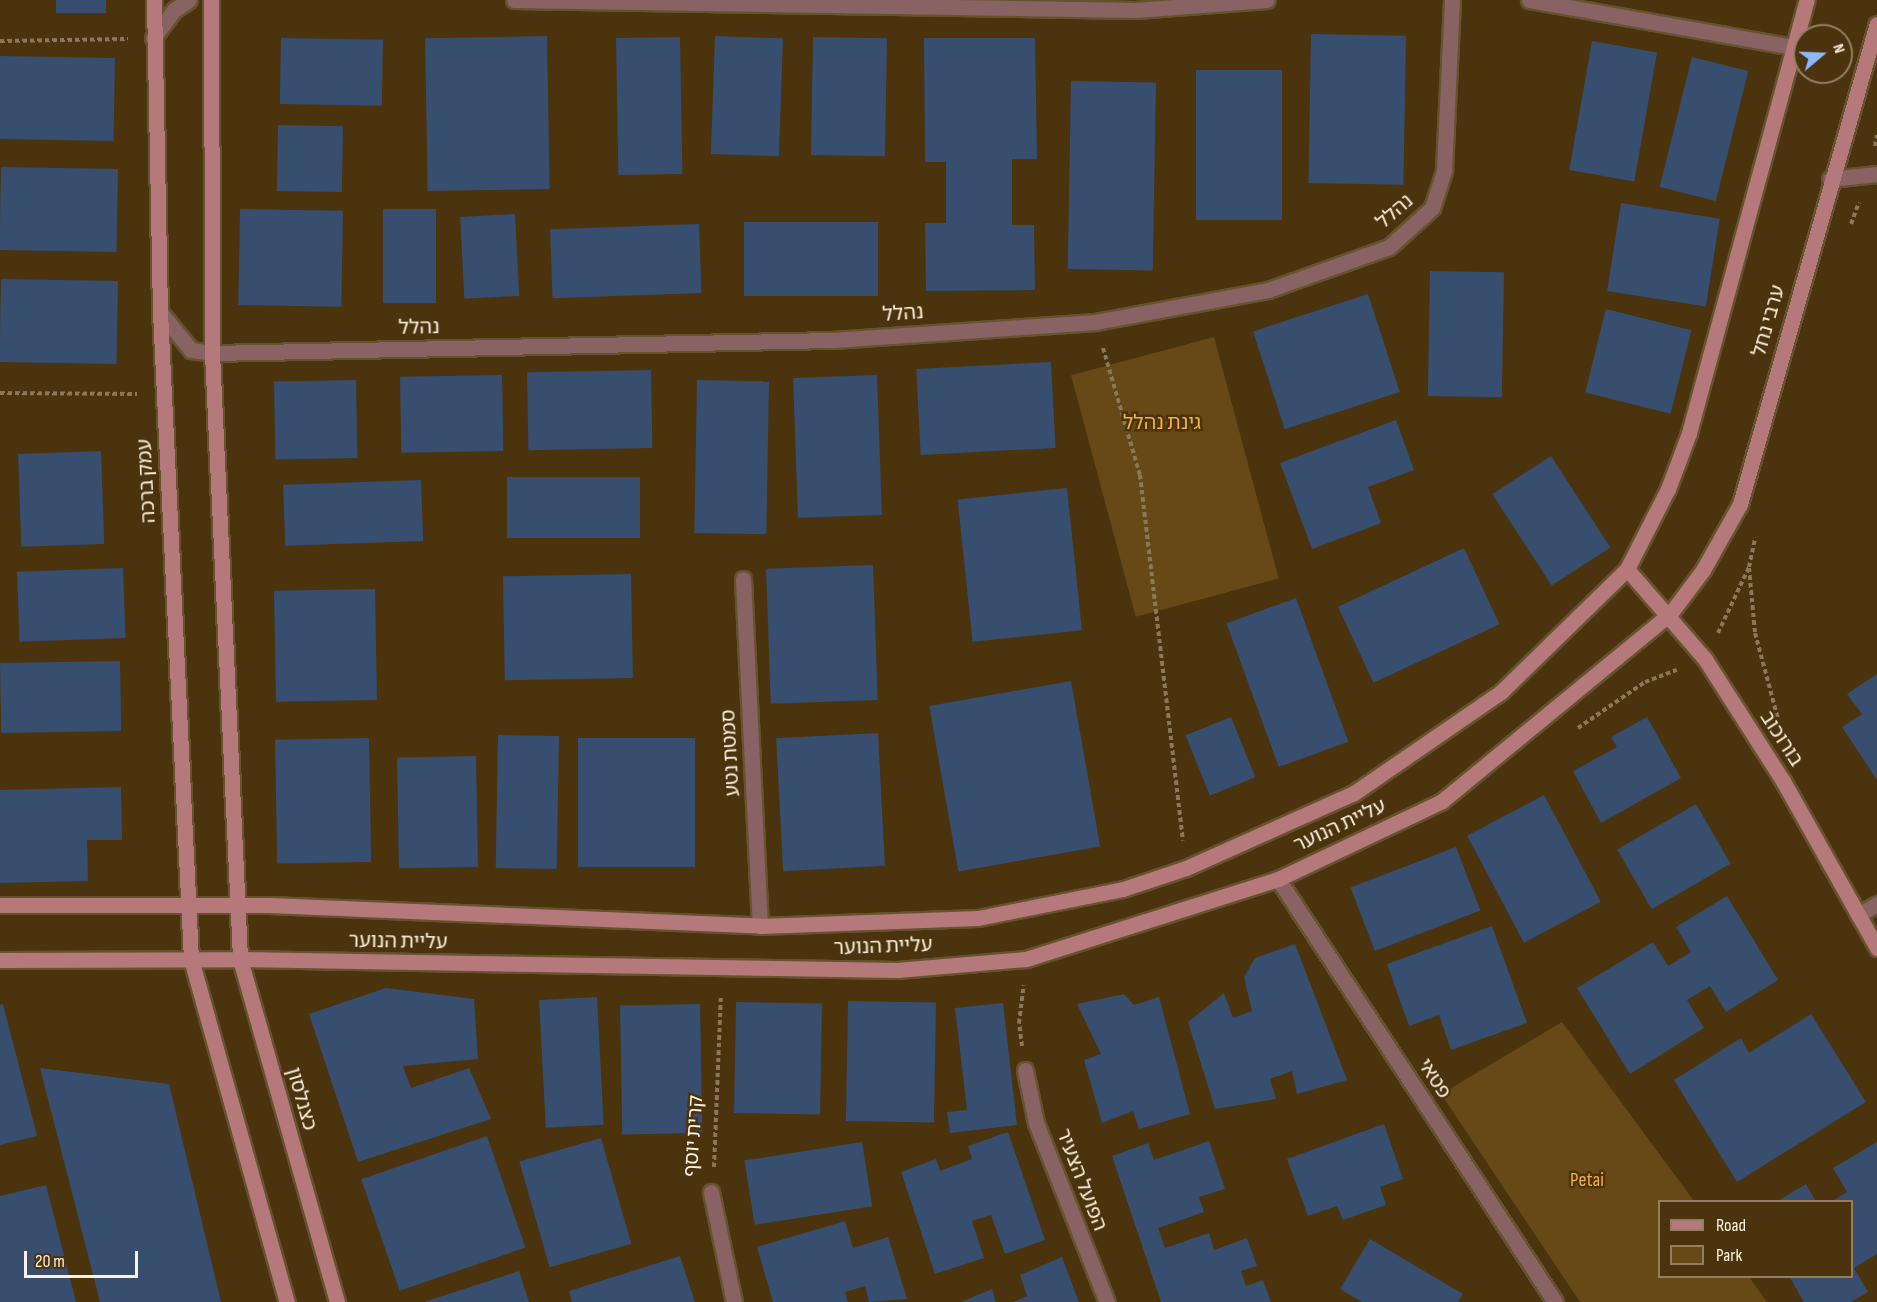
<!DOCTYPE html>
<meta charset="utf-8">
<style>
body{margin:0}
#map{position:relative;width:1877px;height:1302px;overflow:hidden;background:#4a330d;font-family:"Sofia Sans Condensed","Noto Sans Hebrew",sans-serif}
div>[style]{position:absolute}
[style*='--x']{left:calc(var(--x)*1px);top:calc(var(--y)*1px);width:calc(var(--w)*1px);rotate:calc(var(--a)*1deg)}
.green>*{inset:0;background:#674918;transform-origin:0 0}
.building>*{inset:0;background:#374e6f;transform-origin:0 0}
.path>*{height:4px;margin-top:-2px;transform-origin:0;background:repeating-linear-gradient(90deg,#8b785a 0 4.5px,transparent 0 7.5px)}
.roads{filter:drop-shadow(2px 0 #67522f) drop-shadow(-2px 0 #67522f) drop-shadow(0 2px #67522f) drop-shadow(0 -2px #67522f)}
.lane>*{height:15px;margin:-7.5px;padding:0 7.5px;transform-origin:7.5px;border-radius:7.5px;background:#896264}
.street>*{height:15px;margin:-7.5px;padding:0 7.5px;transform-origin:7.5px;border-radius:7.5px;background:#896264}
.secondary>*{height:15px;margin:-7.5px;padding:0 7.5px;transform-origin:7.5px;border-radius:7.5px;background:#b6797b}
span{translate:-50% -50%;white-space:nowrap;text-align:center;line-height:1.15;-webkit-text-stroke:5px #4a330d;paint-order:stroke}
.street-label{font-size:20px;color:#fdf2e2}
.park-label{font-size:20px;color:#f2b142}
.legend{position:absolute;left:1658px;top:1200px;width:195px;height:78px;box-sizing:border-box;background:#4a330d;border:2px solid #927f62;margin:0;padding:8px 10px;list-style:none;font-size:18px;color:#fdf2e2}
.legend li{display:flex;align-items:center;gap:12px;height:30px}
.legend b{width:30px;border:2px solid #927f62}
.north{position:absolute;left:1793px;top:24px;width:60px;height:60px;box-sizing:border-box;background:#4a330d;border:2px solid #927f62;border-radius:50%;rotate:71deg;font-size:16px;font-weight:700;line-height:24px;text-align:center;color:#fdf2e2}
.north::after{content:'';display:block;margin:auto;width:21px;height:27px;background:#8abafc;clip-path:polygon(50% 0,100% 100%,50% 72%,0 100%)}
.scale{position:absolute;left:24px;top:1251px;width:114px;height:27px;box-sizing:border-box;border:3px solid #fdf2e2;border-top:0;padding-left:8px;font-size:18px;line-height:21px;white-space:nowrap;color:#fdf2e2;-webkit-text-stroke:4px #4a330d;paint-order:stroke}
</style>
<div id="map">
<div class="green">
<i style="left:1214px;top:337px;width:250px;height:148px;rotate:75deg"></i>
<i style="clip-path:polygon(1562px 1022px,1694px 1201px,1660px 1202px,1660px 1276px,1749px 1277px,1767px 1302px,1580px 1302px,1441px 1094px)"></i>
</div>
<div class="building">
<i style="left:56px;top:0;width:50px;height:13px"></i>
<i style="left:1311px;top:34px;width:95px;height:149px;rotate:1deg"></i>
<i style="left:547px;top:36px;width:153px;height:122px;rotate:89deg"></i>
<i style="left:715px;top:36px;width:68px;height:118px;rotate:2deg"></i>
<i style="left:680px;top:37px;width:137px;height:64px;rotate:89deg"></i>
<i style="left:813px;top:37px;width:74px;height:118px;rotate:1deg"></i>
<i style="left:281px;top:38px;width:102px;height:66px;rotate:1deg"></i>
<i style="clip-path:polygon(924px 38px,1035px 38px,1037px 159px,1012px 159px,1012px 225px,1034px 225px,1035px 290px,926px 291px,925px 223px,946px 223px,946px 162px,925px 162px)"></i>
<i style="left:1592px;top:41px;width:66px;height:131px;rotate:10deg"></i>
<i style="left:0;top:56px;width:115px;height:83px;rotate:1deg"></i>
<i style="left:1692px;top:57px;width:58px;height:134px;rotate:14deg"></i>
<i style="left:1196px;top:70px;width:86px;height:150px"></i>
<i style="left:1071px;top:81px;width:85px;height:188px;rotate:1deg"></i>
<i style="left:278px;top:125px;width:65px;height:66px;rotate:1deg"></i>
<i style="left:1px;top:167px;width:117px;height:83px;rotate:1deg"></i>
<i style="left:1621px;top:203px;width:100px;height:89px;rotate:9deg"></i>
<i style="left:240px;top:209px;width:103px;height:96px;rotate:1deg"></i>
<i style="left:383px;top:209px;width:53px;height:94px"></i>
<i style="left:515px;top:214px;width:82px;height:55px;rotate:87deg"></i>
<i style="left:744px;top:222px;width:134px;height:74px"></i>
<i style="left:699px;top:224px;width:69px;height:149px;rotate:88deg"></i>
<i style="left:1430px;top:271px;width:74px;height:125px;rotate:1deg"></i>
<i style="left:1px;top:279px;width:117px;height:83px;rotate:1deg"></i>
<i style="left:1368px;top:294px;width:103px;height:121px;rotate:72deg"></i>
<i style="left:1606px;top:309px;width:88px;height:86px;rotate:14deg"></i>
<i style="left:1051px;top:362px;width:86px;height:135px;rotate:87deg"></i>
<i style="left:651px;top:370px;width:78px;height:124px;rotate:89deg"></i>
<i style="left:502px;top:375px;width:76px;height:102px;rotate:89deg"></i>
<i style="left:877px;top:375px;width:140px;height:84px;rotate:88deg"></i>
<i style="left:356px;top:380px;width:78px;height:82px;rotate:89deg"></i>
<i style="left:697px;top:380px;width:72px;height:153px;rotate:1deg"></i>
<i style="clip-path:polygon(1396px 420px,1414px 470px,1368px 487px,1381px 523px,1312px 549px,1280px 463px)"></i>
<i style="left:101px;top:451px;width:93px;height:83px;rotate:88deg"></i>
<i style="left:1551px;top:456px;width:109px;height:70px;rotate:57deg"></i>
<i style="left:507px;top:477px;width:133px;height:61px"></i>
<i style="left:421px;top:480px;width:61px;height:138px;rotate:88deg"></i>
<i style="left:1067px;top:488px;width:143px;height:110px;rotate:84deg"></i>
<i style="left:1464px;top:548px;width:84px;height:139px;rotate:65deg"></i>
<i style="left:873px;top:565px;width:135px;height:107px;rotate:88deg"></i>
<i style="left:123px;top:568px;width:70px;height:106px;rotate:88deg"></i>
<i style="left:631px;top:574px;width:104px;height:128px;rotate:89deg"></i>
<i style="left:375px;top:589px;width:111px;height:101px;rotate:89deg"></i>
<i style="left:1296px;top:598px;width:153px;height:74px;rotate:70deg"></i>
<i style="left:120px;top:661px;width:70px;height:120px;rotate:89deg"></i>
<i style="clip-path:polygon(1877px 674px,1877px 780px,1842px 727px,1862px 714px,1847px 694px)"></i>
<i style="left:1071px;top:681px;width:168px;height:144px;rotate:80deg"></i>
<i style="left:1231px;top:717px;width:65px;height:49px;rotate:68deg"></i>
<i style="clip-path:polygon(1647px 717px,1681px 778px,1601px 823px,1573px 771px,1617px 747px,1611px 737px)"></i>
<i style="left:878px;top:733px;width:133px;height:102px;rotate:87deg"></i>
<i style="left:498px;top:735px;width:61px;height:133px;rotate:1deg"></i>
<i style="left:369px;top:738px;width:124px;height:94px;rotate:89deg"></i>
<i style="left:695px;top:738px;width:129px;height:117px;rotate:90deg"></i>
<i style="left:476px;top:756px;width:111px;height:79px;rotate:89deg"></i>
<i style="clip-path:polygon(121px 787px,122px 840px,87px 840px,88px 881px,0 883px,0 790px)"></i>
<i style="left:1544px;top:795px;width:121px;height:87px;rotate:62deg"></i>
<i style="left:1696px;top:804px;width:69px;height:91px;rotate:60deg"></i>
<i style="left:1456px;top:847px;width:68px;height:113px;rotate:69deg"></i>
<i style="clip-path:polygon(1727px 896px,1778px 980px,1726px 1012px,1710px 986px,1687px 1000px,1704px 1028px,1630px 1074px,1577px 988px,1653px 942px,1668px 966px,1691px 952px,1676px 927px)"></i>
<i style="clip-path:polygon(1492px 926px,1527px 1023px,1451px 1050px,1439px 1015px,1409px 1026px,1387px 964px)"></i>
<i style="clip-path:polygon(1295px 944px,1347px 1080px,1297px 1094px,1292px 1071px,1270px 1079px,1276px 1099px,1215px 1109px,1188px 1022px,1224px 993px,1233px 1018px,1252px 1011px,1244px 977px,1255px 958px)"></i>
<i style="clip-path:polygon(386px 988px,474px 999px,478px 1059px,403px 1066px,411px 1088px,469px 1068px,491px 1119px,358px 1162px,309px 1014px)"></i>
<i style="clip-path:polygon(1124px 994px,1134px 1005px,1159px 997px,1190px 1114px,1139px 1129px,1133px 1111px,1102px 1123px,1084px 1060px,1101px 1054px,1077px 1004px)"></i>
<i style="left:597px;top:997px;width:128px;height:58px;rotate:87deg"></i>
<i style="left:848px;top:1001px;width:88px;height:120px;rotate:1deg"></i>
<i style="left:736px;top:1002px;width:86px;height:111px;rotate:1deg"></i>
<i style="clip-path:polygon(1003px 1003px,1017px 1125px,950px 1133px,947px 1112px,967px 1110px,955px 1008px)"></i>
<i style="clip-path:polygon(3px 1004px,37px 1136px,0 1145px,0 1005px)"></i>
<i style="left:700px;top:1004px;width:129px;height:80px;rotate:89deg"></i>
<i style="clip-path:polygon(1811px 1014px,1866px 1102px,1737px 1182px,1674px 1080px,1741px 1038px,1749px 1053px)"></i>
<i style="clip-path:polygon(40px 1068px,169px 1084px,221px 1302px,100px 1302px)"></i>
<i style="clip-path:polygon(1384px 1124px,1403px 1179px,1380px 1187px,1386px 1205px,1343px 1220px,1337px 1206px,1308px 1216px,1287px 1159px)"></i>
<i style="clip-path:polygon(1008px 1132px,1045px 1240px,1005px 1254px,991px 1215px,972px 1221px,984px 1258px,935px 1274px,901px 1172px,936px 1159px,940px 1171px,972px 1159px,968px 1146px)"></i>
<i style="left:487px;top:1136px;width:118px;height:133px;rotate:71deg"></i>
<i style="left:601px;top:1138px;width:110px;height:85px;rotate:74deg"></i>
<i style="clip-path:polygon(1209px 1141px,1225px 1189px,1199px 1197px,1204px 1212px,1158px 1228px,1165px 1248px,1209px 1233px,1214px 1250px,1247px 1238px,1257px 1266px,1241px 1271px,1246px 1286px,1263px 1280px,1271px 1302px,1161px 1302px,1112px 1156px,1148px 1143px,1154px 1160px)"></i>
<i style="left:862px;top:1142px;width:65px;height:119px;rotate:81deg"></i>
<i style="clip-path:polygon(1877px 1142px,1877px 1254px,1854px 1268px,1868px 1292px,1851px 1302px,1804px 1302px,1789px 1276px,1852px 1276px,1852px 1202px,1831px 1202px,1847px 1192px,1833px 1168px)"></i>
<i style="clip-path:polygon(1806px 1184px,1816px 1202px,1776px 1202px)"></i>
<i style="clip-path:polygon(46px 1185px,76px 1302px,0 1302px,0 1196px)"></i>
<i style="clip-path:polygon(845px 1221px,853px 1248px,888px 1237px,907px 1299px,869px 1302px,865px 1286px,845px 1292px,848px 1302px,773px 1302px,757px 1247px)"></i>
<i style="clip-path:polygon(1370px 1239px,1463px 1294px,1458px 1302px,1362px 1302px,1340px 1289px)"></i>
<i style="clip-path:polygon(680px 1256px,695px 1302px,572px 1302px,569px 1291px)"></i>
<i style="clip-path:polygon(1062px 1257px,1079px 1302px,1013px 1302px,1027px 1296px,1020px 1275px)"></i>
<i style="clip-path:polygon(519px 1271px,529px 1302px,424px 1302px)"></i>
<i style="clip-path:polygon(992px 1289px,996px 1302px,961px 1302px)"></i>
</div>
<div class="path">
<i style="--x:0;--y:41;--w:128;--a:-0.9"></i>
<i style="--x:1875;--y:146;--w:11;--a:-80"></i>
<i style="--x:1851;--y:224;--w:23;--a:-70"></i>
<i style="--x:1103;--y:348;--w:132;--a:73.8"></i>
<i style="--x:1140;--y:475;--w:368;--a:83.3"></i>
<i style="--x:0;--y:393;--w:137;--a:0.4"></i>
<i style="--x:1749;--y:568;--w:65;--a:84.7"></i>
<i style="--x:1755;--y:633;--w:89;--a:75"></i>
<i style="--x:1718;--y:633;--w:73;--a:-64.8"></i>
<i style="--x:1749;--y:567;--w:30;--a:-78"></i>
<i style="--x:1578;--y:728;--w:81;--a:-34.5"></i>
<i style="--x:1645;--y:682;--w:34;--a:-21"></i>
<i style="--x:1022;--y:1046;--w:23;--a:-97"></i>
<i style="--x:1019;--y:1023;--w:38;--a:-83"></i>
<i style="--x:714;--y:1167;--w:172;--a:-87.7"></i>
</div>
<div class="roads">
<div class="lane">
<i style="--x:1830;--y:179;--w:47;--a:-6.1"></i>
<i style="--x:1858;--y:915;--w:22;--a:-30"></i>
</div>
<div class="street">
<i style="--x:514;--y:0;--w:622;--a:0.92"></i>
<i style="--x:1136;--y:10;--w:131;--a:-4.4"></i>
<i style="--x:1529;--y:0;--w:269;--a:10.1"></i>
<i style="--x:153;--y:38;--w:35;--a:-53"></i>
<i style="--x:174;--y:10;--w:18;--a:-34"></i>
<i style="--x:160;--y:312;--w:49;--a:50.8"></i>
<i style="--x:191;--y:350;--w:21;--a:8"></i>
<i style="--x:212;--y:353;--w:621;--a:-1.2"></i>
<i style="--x:833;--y:340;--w:263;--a:-3.9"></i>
<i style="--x:1095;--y:322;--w:176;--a:-10.5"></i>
<i style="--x:1268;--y:290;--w:128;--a:-19.6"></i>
<i style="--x:1389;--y:247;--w:58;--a:-42.2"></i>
<i style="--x:1432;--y:208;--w:40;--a:-72"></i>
<i style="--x:1444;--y:170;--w:170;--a:-87.3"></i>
<i style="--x:743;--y:579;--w:347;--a:87.2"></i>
<i style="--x:1278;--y:879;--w:506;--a:56.78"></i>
<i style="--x:1025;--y:1070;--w:54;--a:78.3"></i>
<i style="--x:1036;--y:1123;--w:193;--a:68.4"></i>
<i style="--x:711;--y:1192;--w:112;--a:78.2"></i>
</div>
<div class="secondary">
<i style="--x:154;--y:0;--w:312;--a:88.9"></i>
<i style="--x:160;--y:312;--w:648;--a:87.26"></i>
<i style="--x:191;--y:959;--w:356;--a:74.4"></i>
<i style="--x:211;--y:0;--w:353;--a:89.8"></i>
<i style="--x:212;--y:353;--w:607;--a:87.35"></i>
<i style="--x:240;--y:959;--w:356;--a:74.2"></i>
<i style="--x:1627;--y:569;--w:119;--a:49.1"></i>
<i style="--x:1705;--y:659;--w:145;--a:57.4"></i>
<i style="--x:1783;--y:781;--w:192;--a:60.6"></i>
<i style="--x:0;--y:905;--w:269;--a:0"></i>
<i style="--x:269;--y:905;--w:491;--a:2.4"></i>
<i style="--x:760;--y:926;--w:218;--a:-2.1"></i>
<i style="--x:978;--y:918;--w:148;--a:-11.3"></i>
<i style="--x:1123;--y:889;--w:66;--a:-18.4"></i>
<i style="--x:1186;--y:868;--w:184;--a:-24.1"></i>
<i style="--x:1354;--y:793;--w:178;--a:-34.5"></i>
<i style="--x:1501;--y:692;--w:176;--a:-44.3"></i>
<i style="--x:1627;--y:569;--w:90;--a:-62.9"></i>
<i style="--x:1668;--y:489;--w:60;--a:-69.4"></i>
<i style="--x:1689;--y:433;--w:449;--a:-74.8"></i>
<i style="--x:0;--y:960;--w:240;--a:-0.2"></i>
<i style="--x:240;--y:959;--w:657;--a:0.96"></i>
<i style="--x:897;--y:970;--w:129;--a:-4.9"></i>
<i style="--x:1026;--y:959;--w:264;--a:-17.6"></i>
<i style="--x:1278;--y:879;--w:182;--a:-25.4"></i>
<i style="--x:1442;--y:801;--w:295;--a:-39.4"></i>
<i style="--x:1670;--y:614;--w:55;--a:-53.1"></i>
<i style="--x:1703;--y:570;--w:76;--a:-60.7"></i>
<i style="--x:1740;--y:504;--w:499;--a:-74.1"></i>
</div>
</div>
<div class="street-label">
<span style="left:1395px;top:212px;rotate:-41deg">נהלל</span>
<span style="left:903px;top:314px;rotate:-4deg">נהלל</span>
<span style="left:1769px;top:321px;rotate:-74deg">ערבי נחל</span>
<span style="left:419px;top:328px;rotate:-1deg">נהלל</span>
<span style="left:147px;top:481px;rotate:-93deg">עמק ברכה</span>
<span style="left:1781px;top:739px;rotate:57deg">בורוכוב</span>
<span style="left:731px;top:753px;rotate:-93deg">סמטת נטע</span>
<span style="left:1340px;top:826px;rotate:-25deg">עליית הנוער</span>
<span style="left:398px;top:942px;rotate:1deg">עליית הנוער</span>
<span style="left:883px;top:947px;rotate:-2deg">עליית הנוער</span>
<span style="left:1434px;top:1079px;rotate:57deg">פטאי</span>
<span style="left:301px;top:1099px;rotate:74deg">כצנלסון</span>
<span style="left:694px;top:1136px;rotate:-86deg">קרית יוסף</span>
<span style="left:1081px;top:1180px;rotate:69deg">הפועל הצעיר</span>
</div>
<div class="park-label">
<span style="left:1162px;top:423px">גינת נהלל</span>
<span style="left:1587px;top:1180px">Petai</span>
</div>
<ul class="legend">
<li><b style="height:8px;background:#b6797b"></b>Road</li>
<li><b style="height:16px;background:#674918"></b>Park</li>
</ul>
<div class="north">N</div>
<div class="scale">20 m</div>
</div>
